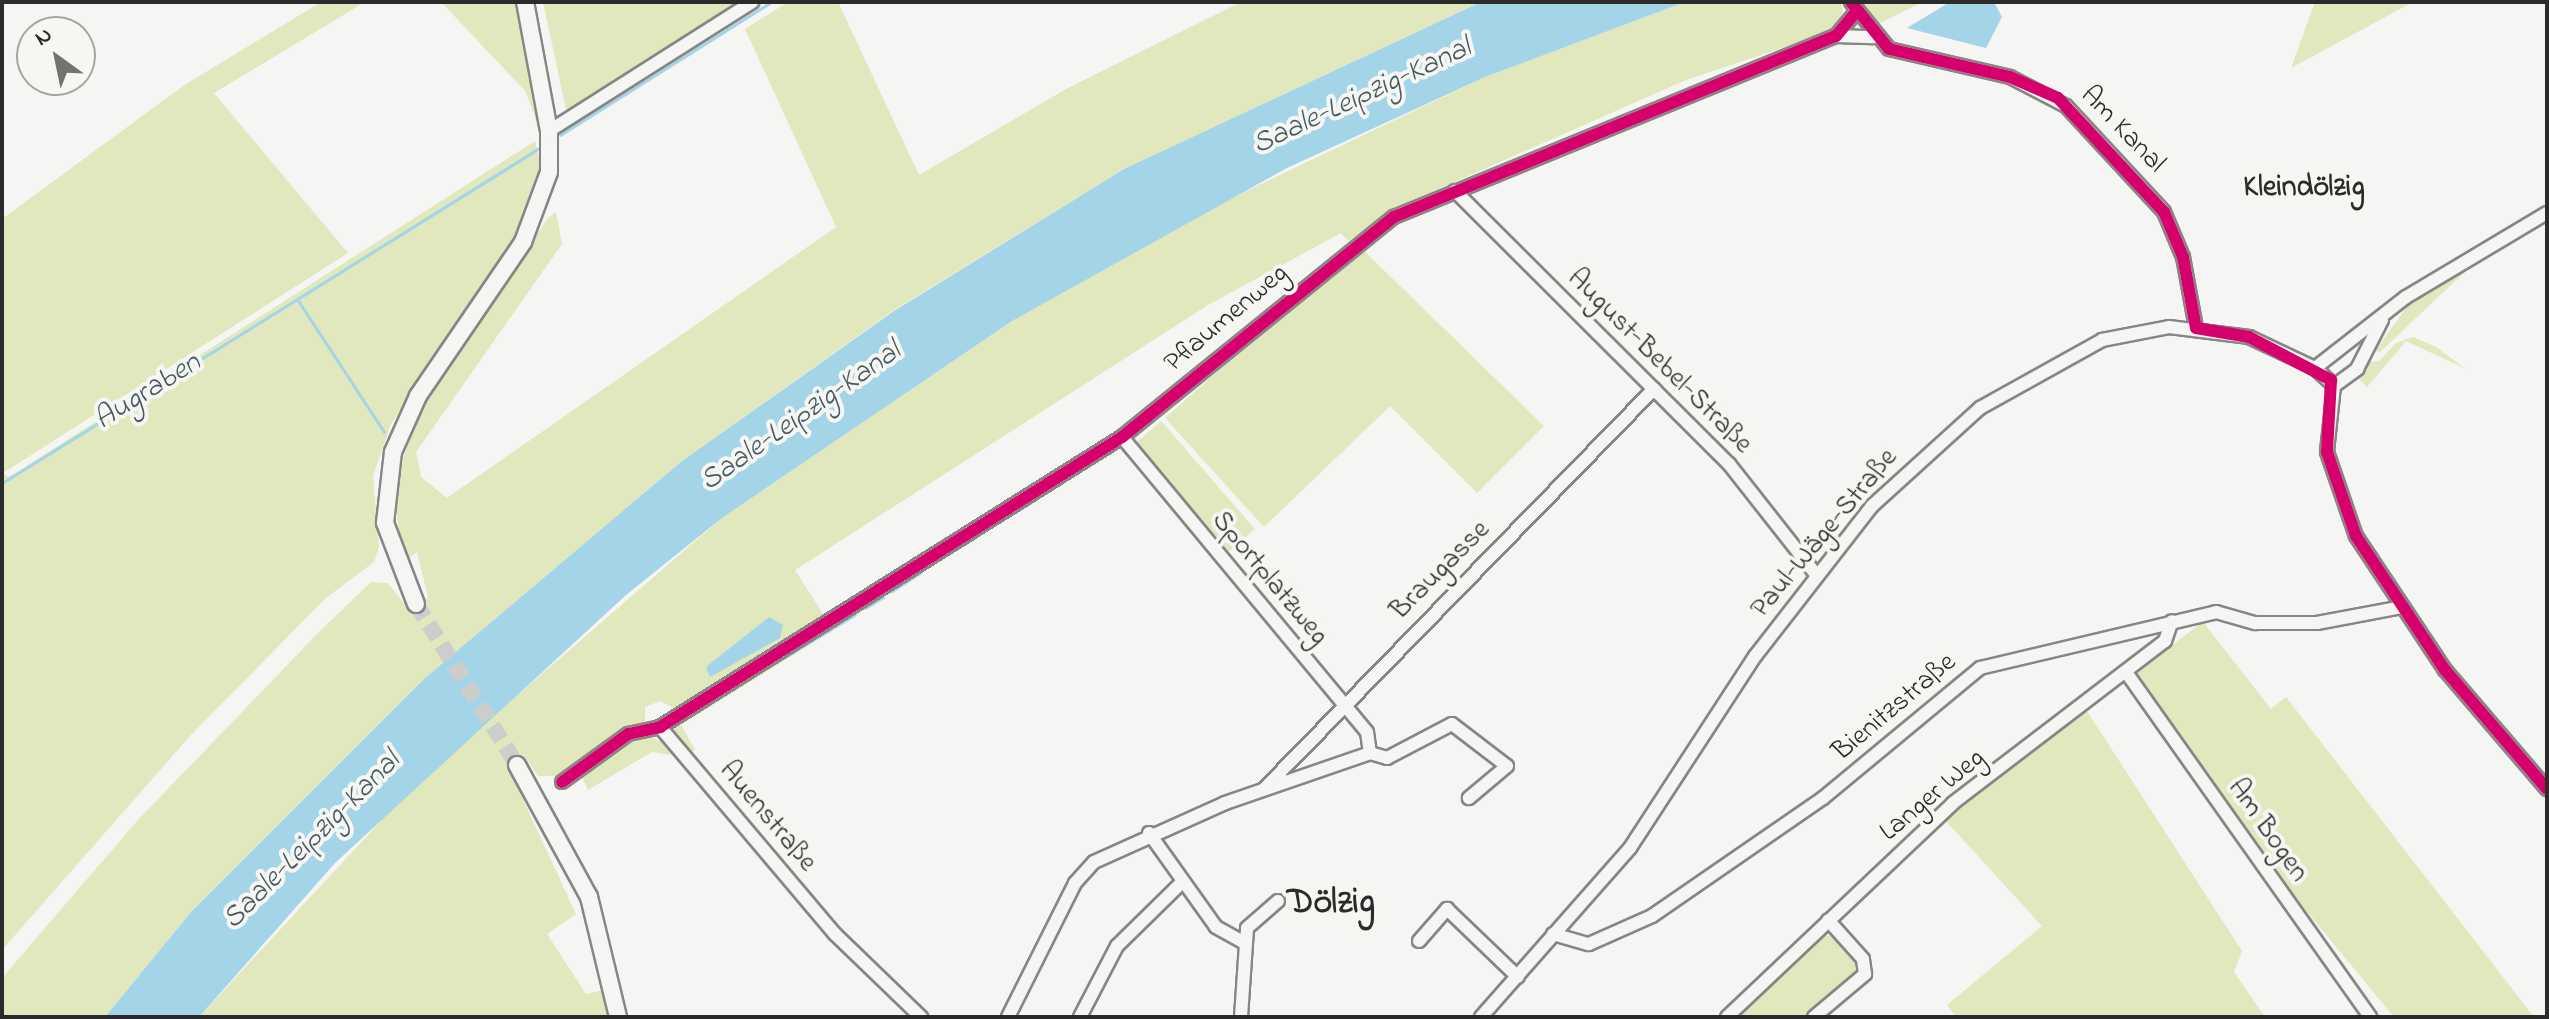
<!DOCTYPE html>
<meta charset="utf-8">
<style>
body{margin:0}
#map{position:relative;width:2549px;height:1019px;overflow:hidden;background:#f5f5f3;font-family:"Indie Flower",sans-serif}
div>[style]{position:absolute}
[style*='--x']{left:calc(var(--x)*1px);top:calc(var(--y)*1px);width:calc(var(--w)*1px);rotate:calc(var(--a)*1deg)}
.green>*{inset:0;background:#e1e8bd;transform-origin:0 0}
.water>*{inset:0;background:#a4d4e8}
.stream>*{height:3px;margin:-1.5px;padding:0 1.5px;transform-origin:1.5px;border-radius:1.5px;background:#a4d4e8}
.tertiary-tunnel>*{height:16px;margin-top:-8px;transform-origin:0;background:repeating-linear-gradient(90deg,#cdcdcb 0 16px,transparent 0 24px)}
.roads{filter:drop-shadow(2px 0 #868685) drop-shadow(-2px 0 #868685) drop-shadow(0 2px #868685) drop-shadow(0 -2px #868685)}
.minor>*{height:12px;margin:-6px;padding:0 6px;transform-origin:6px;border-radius:6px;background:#f5f5f3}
.tertiary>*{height:16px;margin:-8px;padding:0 8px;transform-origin:8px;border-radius:8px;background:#f5f5f3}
.cycleway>*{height:12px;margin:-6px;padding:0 6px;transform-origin:6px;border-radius:6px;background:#d6006c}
span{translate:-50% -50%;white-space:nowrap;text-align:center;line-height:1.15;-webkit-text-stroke:8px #f6f6f2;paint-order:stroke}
.street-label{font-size:28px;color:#2b2b2b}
.water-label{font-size:30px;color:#455a62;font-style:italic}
.neighbourhood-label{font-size:30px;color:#2b2b2b;font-weight:700}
.district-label{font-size:36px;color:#2b2b2b;font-weight:700}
.frame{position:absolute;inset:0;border:4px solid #2b2b2b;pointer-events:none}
.north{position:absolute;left:16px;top:16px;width:80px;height:80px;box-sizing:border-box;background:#f6f6f2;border:2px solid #a5a5a2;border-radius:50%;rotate:327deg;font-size:22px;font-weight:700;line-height:32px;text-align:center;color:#2b2b2b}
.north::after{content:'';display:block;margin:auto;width:28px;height:36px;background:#727271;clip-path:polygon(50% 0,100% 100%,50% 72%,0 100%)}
</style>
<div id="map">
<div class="green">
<i style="clip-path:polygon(321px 2px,365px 2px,214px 93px,348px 253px,3px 473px,9px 477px,535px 141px,541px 165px,535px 198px,520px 233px,391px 424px,373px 476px,379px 547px,374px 562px,326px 598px,190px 736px,2px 950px,2px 219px,183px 86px)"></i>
<i style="clip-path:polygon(441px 2px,519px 2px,540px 133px,526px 92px)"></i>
<i style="clip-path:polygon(543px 2px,743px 2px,567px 114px)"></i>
<i style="clip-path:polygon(788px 2px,838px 2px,919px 175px,1066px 89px,1241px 2px,1481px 2px,1124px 169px,894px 310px,682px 461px,425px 678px,192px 911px,105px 1017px,2px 1017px,2px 978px,137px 821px,318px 633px,371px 582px,388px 583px,411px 612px,428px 597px,417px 552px,403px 562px,393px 486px,425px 400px,548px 218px,556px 212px,562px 244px,416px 452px,421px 477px,447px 498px,836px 227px,745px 29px)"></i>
<i style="clip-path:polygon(1685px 2px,1841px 2px,1843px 12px,1833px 31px,1686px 80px,1405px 204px,1348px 241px,1341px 233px,1208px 305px,795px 570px,825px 617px,677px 710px,660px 701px,645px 707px,645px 721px,571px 776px,538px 776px,523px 754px,508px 767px,576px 914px,547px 934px,586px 994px,604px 990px,608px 1017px,199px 1017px,418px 781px,722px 518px,1012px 321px,1165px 230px,1485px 77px)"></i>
<i style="clip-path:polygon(1860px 2px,1923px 2px,1874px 26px)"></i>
<i style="clip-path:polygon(2315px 2px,2413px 2px,2291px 68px)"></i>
<i style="clip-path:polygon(1359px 246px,1544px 426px,1477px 493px,1390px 406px,1264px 527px,1165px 418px)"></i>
<i style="clip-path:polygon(2469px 268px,2380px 352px,2375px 351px,2411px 301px)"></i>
<i style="clip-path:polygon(2413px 337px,2436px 347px,2466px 369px,2406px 341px,2367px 387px,2358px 378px,2368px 362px,2379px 361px,2396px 343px)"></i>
<i style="left:1161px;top:421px;width:143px;height:34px;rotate:49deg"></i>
<i style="clip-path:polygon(858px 608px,861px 613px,681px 725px,695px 750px,688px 754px,674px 732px,677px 721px)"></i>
<i style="clip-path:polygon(2203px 622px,2271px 709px,2286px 697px,2534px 1017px,2394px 1017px,2294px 896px,2135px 673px)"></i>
<i style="clip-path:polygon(2085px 708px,2242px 951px,2234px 972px,2265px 1017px,1956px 1017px,1947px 1005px,2042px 926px,1944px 819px)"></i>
<i style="clip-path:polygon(648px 736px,667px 744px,671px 755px,652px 752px,588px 790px,582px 777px,628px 738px)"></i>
<i style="clip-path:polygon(1823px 935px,1839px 938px,1858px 962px,1856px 976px,1809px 1017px,1734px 1017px)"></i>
</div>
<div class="water">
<i style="clip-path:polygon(1481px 2px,1685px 2px,1485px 77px,1287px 168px,1012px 321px,722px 518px,626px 595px,335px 863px,199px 1017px,105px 1017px,192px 911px,425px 678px,682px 461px,894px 311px,1124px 169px)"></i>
<i style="clip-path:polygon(1950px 2px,1994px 2px,2002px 17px,1986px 48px,1907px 28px)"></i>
<i style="clip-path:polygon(769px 617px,783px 625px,780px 638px,710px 677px,706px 667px)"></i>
</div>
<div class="stream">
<i style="--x:560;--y:135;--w:249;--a:-32.2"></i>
<i style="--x:297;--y:299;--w:159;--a:56.8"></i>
<i style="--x:1192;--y:388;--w:132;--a:-38.9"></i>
<i style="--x:2;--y:483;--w:635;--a:-31.94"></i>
<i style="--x:1045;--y:493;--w:22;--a:-32"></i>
<i style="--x:995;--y:524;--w:47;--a:-31"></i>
<i style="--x:938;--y:560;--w:42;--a:-31.4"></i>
<i style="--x:892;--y:591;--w:33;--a:-33"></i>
<i style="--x:865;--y:608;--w:21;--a:-31"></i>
<i style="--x:717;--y:698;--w:160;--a:-31.2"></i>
</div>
<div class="tertiary-tunnel">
<i style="--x:416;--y:604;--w:190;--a:57.9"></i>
</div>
<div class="roads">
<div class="minor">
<i style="--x:1851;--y:2;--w:60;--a:51"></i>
<i style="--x:1889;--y:49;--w:124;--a:13"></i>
<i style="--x:2010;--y:77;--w:63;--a:27.4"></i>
<i style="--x:2066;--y:106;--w:144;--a:47.2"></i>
<i style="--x:2164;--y:212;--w:49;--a:67.1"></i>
<i style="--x:2183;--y:257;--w:72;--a:79.6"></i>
<i style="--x:1836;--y:36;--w:37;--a:2"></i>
<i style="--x:549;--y:131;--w:241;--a:-32.4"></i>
<i style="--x:1455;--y:191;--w:387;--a:44.9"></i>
<i style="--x:1729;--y:464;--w:142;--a:51.8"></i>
<i style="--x:2315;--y:368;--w:115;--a:-38"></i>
<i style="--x:2406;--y:297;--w:164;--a:-30.8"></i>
<i style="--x:2334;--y:386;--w:66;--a:96.1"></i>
<i style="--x:2327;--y:452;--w:89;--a:71"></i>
<i style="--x:2356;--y:536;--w:161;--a:56.4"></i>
<i style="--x:2445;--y:670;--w:157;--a:49.4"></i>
<i style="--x:2334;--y:386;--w:29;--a:-36"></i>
<i style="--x:2357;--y:369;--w:55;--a:-63"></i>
<i style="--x:1122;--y:437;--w:383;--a:50.3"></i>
<i style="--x:1367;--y:732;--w:21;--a:82"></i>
<i style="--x:2126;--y:672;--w:423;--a:54.7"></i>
<i style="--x:660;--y:727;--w:271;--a:49.8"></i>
<i style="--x:835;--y:934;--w:120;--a:44"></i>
<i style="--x:1370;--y:753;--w:18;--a:16"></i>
<i style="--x:1387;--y:758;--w:73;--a:-27.6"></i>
<i style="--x:1452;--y:724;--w:69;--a:37.4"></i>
<i style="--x:1507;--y:766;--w:50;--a:139.9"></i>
<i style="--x:562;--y:782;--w:82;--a:-36"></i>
<i style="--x:628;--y:734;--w:33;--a:-12"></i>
<i style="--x:660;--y:727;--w:545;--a:-32.12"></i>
<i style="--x:1122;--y:437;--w:350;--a:-39"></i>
<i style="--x:1394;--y:217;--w:478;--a:-22.3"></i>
<i style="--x:1836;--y:36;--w:30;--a:-50"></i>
<i style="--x:1264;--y:789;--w:559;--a:-45.73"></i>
<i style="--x:1149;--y:833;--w:115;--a:54.5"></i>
<i style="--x:1216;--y:927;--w:33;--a:29"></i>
<i style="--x:1553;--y:934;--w:37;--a:16"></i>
<i style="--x:1589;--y:944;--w:69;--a:-24"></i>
<i style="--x:1652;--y:916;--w:208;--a:-34.6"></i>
<i style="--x:1823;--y:798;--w:204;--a:-39.6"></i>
<i style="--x:1980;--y:668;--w:243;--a:-13.3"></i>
<i style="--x:2216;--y:612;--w:41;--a:15.8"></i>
<i style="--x:2255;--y:623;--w:62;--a:0"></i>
<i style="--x:2317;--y:623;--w:86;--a:-10.7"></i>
<i style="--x:1419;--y:941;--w:43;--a:-48.8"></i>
<i style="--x:1447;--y:909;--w:98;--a:43.8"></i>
<i style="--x:1008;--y:1017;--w:150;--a:-63.4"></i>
<i style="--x:1075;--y:883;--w:28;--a:-48"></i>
<i style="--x:1094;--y:862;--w:144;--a:-24.2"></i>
<i style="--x:1225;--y:803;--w:153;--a:-19"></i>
<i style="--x:1080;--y:1017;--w:80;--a:-62.5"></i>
<i style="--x:1117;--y:946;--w:90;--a:-44.5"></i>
<i style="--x:1241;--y:1017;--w:89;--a:-86.1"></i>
<i style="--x:1247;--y:928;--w:41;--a:-41.1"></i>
<i style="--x:1481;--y:1017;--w:225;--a:-48.6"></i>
<i style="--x:1630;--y:848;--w:230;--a:-56.9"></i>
<i style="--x:1756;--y:655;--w:189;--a:-52.1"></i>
<i style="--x:1872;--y:506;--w:146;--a:-42.2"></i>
<i style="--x:1980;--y:408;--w:140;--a:-29.1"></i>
<i style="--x:2102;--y:340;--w:68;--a:-11"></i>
<i style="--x:2169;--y:327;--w:81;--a:7.1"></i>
<i style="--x:2249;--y:337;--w:73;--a:25.2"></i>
<i style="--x:2315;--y:368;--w:26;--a:43"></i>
<i style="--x:1727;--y:1017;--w:311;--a:-43.4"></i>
<i style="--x:1953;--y:803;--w:267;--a:-37.4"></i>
<i style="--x:2165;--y:641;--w:21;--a:-71"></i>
<i style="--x:1814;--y:1017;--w:67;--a:-40.1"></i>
<i style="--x:1865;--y:974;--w:15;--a:-98"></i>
<i style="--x:1863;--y:959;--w:52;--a:-131.9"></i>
</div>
<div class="tertiary">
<i style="--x:416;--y:604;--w:87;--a:-110.9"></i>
<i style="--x:385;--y:523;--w:71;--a:-83.6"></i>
<i style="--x:393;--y:452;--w:61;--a:-65.9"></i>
<i style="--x:418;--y:396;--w:186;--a:-55.7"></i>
<i style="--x:523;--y:242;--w:75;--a:-69.6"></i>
<i style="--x:549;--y:172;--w:41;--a:-90"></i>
<i style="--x:549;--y:131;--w:131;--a:-100.5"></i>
<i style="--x:517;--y:765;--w:150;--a:61.4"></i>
<i style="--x:589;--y:897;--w:123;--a:76.4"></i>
</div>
</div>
<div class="cycleway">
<i style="--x:1851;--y:2;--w:60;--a:51"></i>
<i style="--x:1889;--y:49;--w:124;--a:13"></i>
<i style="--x:2010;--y:77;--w:52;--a:23.6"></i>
<i style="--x:2058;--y:98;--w:156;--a:47.1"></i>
<i style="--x:2164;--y:212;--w:49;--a:67.1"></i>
<i style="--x:2183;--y:257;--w:72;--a:79.6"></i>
<i style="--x:2196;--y:328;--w:54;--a:9.6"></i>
<i style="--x:2249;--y:337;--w:93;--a:27.7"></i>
<i style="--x:2331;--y:380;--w:72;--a:93.2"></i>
<i style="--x:2327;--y:452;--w:89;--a:71"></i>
<i style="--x:2356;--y:536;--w:161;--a:56.4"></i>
<i style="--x:2445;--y:670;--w:157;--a:49.4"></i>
<i style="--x:562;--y:782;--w:82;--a:-36"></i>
<i style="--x:628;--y:734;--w:33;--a:-12"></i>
<i style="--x:660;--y:727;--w:545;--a:-32.12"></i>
<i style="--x:1122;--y:437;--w:350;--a:-39"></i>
<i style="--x:1394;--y:217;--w:478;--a:-22.3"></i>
<i style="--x:1836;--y:36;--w:30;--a:-50"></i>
</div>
<div class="street-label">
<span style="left:2122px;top:130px;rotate:46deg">Am Kanal</span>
<span style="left:1227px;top:319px;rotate:-40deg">Pflaumenweg</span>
<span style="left:1659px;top:362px;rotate:45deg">August-Bebel-Straße</span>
<span style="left:1825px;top:534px;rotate:-50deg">Paul-Wäge-Straße</span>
<span style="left:1441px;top:571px;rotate:-45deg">Braugasse</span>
<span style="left:1269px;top:579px;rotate:50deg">Sportplatzweg</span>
<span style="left:1895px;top:708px;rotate:-40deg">Bienitzstraße</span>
<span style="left:1933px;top:796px;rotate:-40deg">Langer Weg</span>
<span style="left:767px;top:817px;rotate:50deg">Auenstraße</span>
<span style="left:2267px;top:831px;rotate:55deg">Am Bogen</span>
</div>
<div class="water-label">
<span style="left:1362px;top:97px;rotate:-25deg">Saale-Leipzig-Kanal</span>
<span style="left:148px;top:392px;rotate:-32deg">Augraben</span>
<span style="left:801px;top:417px;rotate:-35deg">Saale-Leipzig-Kanal</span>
<span style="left:312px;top:841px;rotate:-45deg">Saale-Leipzig-Kanal</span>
</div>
<div class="neighbourhood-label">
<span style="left:2304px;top:188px">Kleindölzig</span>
</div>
<div class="district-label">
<span style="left:1331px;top:904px">Dölzig</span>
</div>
<div class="frame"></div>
<div class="north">N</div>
</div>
